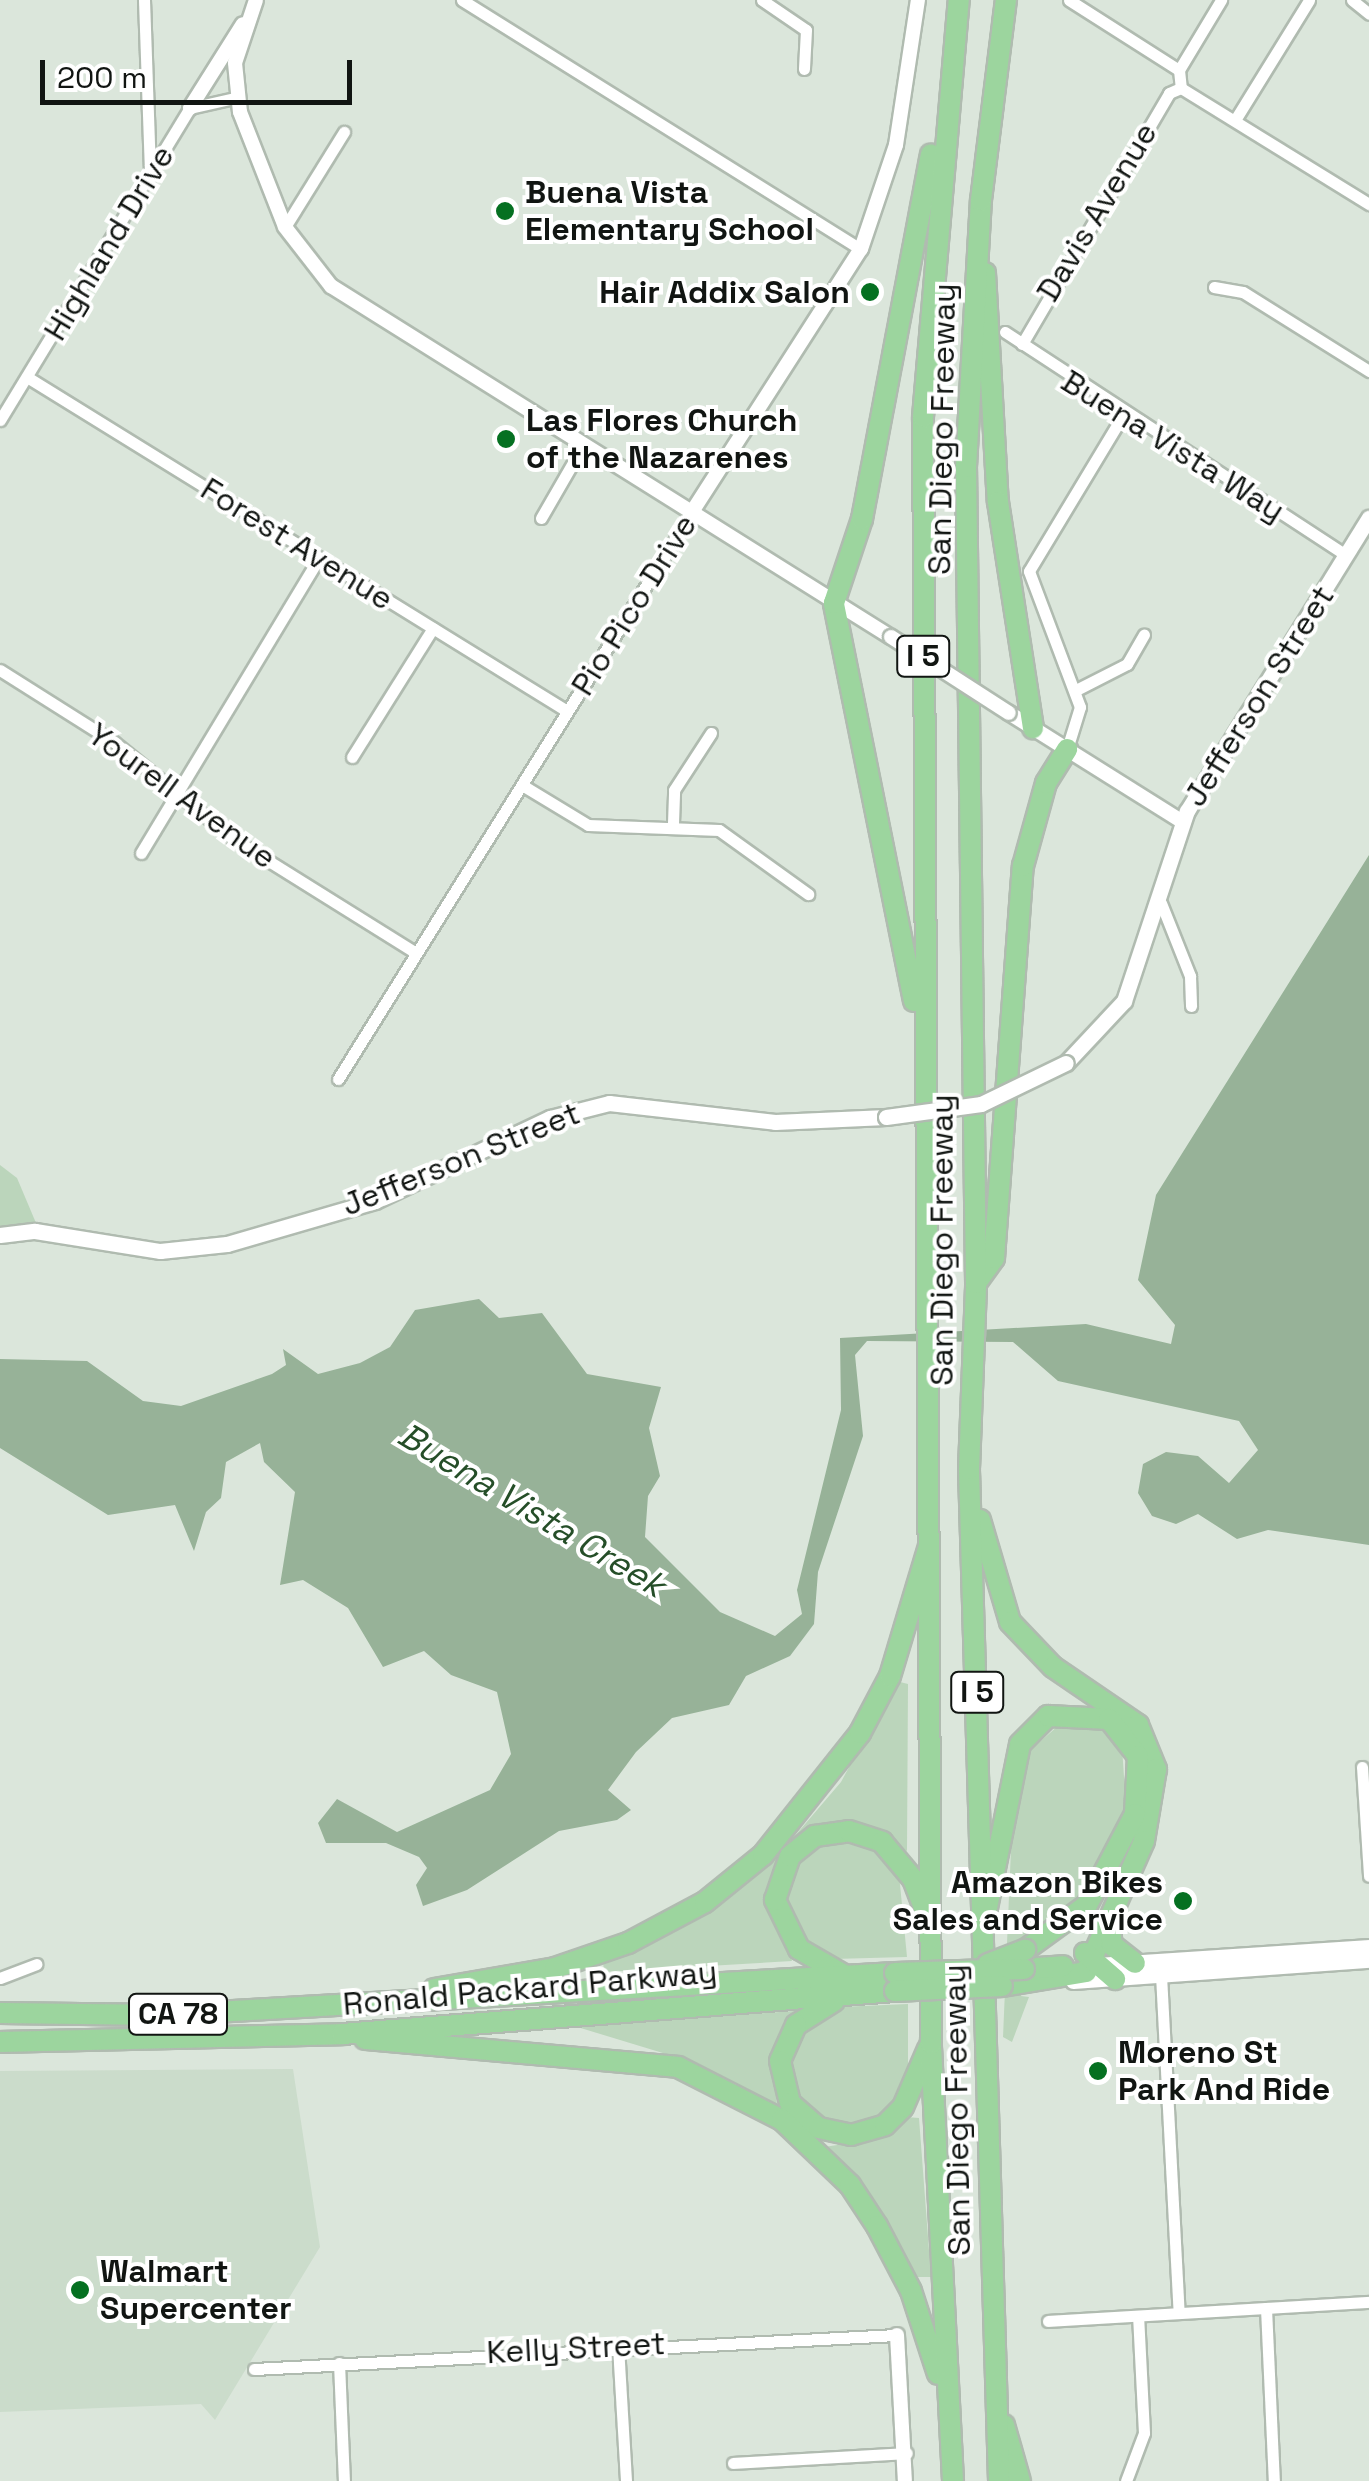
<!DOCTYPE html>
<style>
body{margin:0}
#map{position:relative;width:1369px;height:2481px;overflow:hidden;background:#dbe6db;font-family:"Space Grotesk",sans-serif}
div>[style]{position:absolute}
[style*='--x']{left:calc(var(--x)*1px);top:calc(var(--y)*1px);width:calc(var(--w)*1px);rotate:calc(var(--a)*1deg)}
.built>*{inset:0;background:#cbdccb}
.green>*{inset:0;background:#bbd5bb}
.water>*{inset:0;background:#97b298}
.roads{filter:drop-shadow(2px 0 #b0bbb0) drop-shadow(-2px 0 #b0bbb0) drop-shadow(0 2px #b0bbb0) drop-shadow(0 -2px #b0bbb0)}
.minor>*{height:11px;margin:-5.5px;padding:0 5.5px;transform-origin:5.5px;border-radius:5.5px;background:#fff}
.tertiary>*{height:14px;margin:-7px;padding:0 7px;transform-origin:7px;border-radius:7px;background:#fff}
.secondary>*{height:15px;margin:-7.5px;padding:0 7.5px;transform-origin:7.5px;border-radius:7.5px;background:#fff}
.motorway>*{height:20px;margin:-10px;padding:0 10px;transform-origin:10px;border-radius:10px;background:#9cd59e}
.bridges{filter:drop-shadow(2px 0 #b0bbb0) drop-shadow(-2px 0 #b0bbb0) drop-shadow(0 2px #b0bbb0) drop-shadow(0 -2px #b0bbb0)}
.tertiary-bridge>*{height:14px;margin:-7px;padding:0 7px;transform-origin:7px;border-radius:7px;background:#fff}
.secondary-bridge>*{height:15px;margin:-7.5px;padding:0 7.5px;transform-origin:7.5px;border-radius:7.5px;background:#fff}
.motorway-bridge>*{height:20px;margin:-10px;padding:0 10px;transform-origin:10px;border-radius:10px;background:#9cd59e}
.dots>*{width:28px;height:28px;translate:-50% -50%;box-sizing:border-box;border:5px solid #fff;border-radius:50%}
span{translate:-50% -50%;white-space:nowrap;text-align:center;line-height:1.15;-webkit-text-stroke:8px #fff;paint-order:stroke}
.shield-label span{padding:2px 8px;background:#fff;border:2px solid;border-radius:8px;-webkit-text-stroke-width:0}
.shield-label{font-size:30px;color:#111512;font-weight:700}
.poi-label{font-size:32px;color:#111512;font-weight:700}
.left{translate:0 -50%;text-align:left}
.right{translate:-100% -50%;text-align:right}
.street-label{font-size:32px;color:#111512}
.water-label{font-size:35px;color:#254e28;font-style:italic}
.scale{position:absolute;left:40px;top:60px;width:312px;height:45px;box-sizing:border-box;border:5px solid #111512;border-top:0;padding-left:12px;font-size:30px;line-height:35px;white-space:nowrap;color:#111512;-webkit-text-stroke:8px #fff;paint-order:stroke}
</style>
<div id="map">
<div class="built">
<i style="clip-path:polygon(293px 2069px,320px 2247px,215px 2420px,201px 2404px,0 2412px,0 2071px)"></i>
</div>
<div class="green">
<i style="clip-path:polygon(0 1165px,17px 1178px,36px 1223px,0 1228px)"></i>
<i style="clip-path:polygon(896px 1681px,908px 1684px,907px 1851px,867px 1828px,784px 1853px,769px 1907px,792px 1961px,604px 1972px,603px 1961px,788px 1844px,841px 1782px)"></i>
<i style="clip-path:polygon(1059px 1725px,1099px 1727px,1122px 1747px,1126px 1807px,1083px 1897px,1023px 1938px,1021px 1996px,1029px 1997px,1012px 2042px,1003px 2037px,1012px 1826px,1025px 1755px)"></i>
<i style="clip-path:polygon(827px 1838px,875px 1845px,899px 1874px,907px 1957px,833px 1959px,807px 1947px,783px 1907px,794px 1862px)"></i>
<i style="clip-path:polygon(908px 2004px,908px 2076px,891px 2111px,865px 2125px,830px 2126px,800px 2105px,787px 2066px,795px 2036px,839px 2007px)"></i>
<i style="clip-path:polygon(794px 2011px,774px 2052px,777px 2108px,699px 2064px,574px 2026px)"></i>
<i style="clip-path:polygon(906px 2117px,919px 2118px,931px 2277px,915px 2277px,886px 2221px,824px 2147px,871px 2140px)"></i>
</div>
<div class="water">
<i style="clip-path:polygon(1369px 855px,1369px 1545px,1268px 1530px,1237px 1539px,1198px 1514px,1176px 1524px,1152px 1516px,1138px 1493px,1143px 1464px,1166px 1452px,1198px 1456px,1229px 1483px,1258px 1450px,1239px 1421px,1058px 1381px,1013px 1342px,867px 1341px,855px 1355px,863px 1436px,818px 1572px,814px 1624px,790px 1656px,746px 1676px,729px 1705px,672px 1718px,636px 1752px,608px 1790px,631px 1810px,617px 1820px,559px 1831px,467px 1890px,423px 1906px,416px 1885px,427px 1868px,419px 1857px,386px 1843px,326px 1843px,318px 1823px,337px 1799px,397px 1832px,490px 1790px,511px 1754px,497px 1692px,451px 1675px,424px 1651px,383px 1667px,348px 1608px,303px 1580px,280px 1585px,295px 1492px,264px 1462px,260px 1443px,226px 1462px,221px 1498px,206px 1512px,194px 1551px,175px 1505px,108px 1515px,0 1448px,0 1359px,87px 1361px,143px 1401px,181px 1406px,272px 1374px,286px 1365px,283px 1349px,318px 1374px,360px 1363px,390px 1347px,415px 1310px,479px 1299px,499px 1318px,542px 1313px,587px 1374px,661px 1387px,649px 1428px,660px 1476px,648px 1496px,645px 1537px,720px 1612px,775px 1636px,802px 1614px,797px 1590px,841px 1410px,840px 1338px,1086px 1324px,1171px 1344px,1175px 1325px,1138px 1280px,1156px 1195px)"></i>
</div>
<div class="roads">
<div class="minor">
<i style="--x:144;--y:0;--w:176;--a:88"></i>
<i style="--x:462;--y:0;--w:470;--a:32"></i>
<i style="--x:762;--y:0;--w:53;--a:34.3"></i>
<i style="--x:806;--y:30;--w:39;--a:93"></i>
<i style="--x:1069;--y:0;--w:130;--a:32.5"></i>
<i style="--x:1179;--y:70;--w:18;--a:84"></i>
<i style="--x:1181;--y:88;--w:221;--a:31.7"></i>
<i style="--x:1352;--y:0;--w:22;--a:39"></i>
<i style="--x:1179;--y:70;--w:82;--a:-59"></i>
<i style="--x:1235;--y:120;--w:141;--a:-58.3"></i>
<i style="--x:285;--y:227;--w:112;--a:-58.2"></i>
<i style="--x:1214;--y:287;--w:29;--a:10"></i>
<i style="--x:1243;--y:292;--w:149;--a:32.1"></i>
<i style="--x:1005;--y:332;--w:407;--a:33.2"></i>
<i style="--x:1022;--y:344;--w:291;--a:-59.6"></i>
<i style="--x:1169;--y:93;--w:13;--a:-23"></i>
<i style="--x:27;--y:377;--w:635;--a:31.74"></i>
<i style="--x:0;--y:420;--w:365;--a:-58.7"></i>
<i style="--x:190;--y:108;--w:50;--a:-12.7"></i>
<i style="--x:541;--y:518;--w:82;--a:-60"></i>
<i style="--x:0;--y:670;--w:135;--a:32.3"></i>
<i style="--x:114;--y:742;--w:152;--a:39.1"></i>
<i style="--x:232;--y:838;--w:217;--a:32"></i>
<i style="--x:1076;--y:690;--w:57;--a:-27"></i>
<i style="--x:1127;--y:664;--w:34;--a:-60"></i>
<i style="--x:1067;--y:749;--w:44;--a:-72.8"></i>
<i style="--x:1080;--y:707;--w:145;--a:-110.6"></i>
<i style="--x:1029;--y:571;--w:182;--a:-58.9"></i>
<i style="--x:352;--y:757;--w:152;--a:-57.9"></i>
<i style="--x:522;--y:785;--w:77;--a:31.2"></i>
<i style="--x:588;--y:825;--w:131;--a:2.2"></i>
<i style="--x:719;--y:830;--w:110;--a:35.7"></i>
<i style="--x:673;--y:823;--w:33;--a:-88"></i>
<i style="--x:674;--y:790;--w:68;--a:-57"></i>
<i style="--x:141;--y:853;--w:345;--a:-58.9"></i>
<i style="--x:1161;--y:903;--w:79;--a:68.3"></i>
<i style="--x:1190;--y:976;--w:30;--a:88"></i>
<i style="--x:338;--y:1079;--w:665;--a:-58.03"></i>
<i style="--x:1362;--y:1767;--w:109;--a:86.3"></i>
<i style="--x:1161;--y:1975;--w:338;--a:87"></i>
<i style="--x:0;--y:1978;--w:39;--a:-21"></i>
<i style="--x:1266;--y:2308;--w:173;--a:87.4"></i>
<i style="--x:1048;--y:2321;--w:322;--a:-3.4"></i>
<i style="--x:618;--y:2346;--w:135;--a:86.6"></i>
<i style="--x:339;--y:2363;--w:118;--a:87.6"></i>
<i style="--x:254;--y:2369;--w:644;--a:-3.03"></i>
<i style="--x:733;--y:2463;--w:174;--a:-3.3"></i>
<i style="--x:1126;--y:2481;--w:51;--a:-69.4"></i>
<i style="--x:1144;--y:2433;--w:117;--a:-92.9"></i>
</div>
<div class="tertiary">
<i style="--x:256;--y:0;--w:66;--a:108.4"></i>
<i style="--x:235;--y:63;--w:49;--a:84.2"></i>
<i style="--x:240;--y:112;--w:123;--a:68.6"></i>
<i style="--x:285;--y:227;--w:75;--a:52.1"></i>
<i style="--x:331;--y:286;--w:661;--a:32.08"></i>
<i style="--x:190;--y:108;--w:99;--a:-57.8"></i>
<i style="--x:690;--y:515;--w:316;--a:-57.3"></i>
<i style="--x:861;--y:249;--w:110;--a:-71.4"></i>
<i style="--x:896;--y:145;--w:147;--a:-81.4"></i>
<i style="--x:1009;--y:713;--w:205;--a:32.1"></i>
<i style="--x:897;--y:2335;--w:146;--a:86.9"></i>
</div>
<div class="secondary">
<i style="--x:1066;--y:1063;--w:85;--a:-46.9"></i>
<i style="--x:1124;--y:1001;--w:200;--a:-71.7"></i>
<i style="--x:1187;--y:811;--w:345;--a:-58.2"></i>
<i style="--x:0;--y:1235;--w:35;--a:-7"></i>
<i style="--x:35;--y:1231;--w:127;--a:9.1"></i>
<i style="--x:160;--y:1251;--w:67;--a:-6"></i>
<i style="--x:227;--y:1244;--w:154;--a:-16.2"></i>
<i style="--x:375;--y:1201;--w:194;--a:-25.4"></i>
<i style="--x:550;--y:1118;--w:61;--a:-14.3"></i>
<i style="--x:609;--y:1103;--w:167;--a:6.5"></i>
<i style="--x:775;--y:1122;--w:111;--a:-2.6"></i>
<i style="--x:1097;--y:1965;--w:273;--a:-3.8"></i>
<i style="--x:1073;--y:1981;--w:297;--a:-4.1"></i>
</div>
<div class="motorway">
<i style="--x:985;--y:273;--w:229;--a:86.8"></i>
<i style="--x:998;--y:502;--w:229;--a:81.2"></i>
<i style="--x:914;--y:1001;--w:406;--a:-101.4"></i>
<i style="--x:834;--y:603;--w:89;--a:-71.6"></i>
<i style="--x:862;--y:519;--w:371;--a:-79.3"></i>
<i style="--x:976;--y:1283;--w:31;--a:-54"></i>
<i style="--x:994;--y:1258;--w:393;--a:-85.8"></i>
<i style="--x:1023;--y:866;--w:86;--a:-74.5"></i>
<i style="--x:1046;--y:783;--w:40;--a:-58"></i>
<i style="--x:980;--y:1520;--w:106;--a:73.6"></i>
<i style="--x:1010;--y:1622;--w:62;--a:46.3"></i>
<i style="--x:1053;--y:1667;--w:103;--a:34.3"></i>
<i style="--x:1138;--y:1725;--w:48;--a:67.8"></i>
<i style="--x:1156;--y:1769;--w:73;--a:99.5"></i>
<i style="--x:1144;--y:1841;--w:143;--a:113.9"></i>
<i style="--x:1086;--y:1972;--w:85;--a:170.5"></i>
<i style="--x:987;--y:1908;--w:167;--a:-78.6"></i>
<i style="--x:1020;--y:1744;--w:40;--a:-45"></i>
<i style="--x:1048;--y:1716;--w:61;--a:2.8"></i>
<i style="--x:1109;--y:1719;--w:47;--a:51.9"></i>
<i style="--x:1138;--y:1756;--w:58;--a:93"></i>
<i style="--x:1135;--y:1814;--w:103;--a:117.8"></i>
<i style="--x:1087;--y:1905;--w:77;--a:144"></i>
<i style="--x:1109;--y:1922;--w:23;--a:83"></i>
<i style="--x:1112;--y:1945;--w:29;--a:38"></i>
<i style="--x:1085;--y:1953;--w:40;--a:41"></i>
<i style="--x:1024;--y:1969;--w:39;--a:-4"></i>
<i style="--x:842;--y:1974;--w:50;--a:-149.8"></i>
<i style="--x:799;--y:1949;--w:55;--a:-116.1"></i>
<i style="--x:775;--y:1900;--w:46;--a:-71.2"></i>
<i style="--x:790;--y:1856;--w:32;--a:-39"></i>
<i style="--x:815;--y:1836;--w:34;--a:-8"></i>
<i style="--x:849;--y:1831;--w:35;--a:18"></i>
<i style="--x:882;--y:1842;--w:48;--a:50"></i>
<i style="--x:913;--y:1879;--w:42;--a:69"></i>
<i style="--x:434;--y:1989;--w:123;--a:-9.8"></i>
<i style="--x:555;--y:1968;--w:77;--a:-18.9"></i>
<i style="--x:628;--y:1943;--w:87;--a:-28"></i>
<i style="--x:705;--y:1902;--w:75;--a:-39"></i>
<i style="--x:763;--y:1855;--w:156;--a:-51.5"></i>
<i style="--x:860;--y:1733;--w:64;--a:-62.2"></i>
<i style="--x:890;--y:1676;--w:133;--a:-73.3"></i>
<i style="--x:834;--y:2001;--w:45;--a:147.7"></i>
<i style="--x:796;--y:2025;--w:39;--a:114"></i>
<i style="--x:780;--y:2061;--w:43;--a:76.6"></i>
<i style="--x:790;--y:2103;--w:38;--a:41"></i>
<i style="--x:819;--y:2128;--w:33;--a:12"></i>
<i style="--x:851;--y:2135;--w:35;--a:-16"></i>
<i style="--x:885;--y:2125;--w:25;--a:-45"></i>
<i style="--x:903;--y:2107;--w:63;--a:-66.7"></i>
<i style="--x:0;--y:2013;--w:163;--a:0.7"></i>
<i style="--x:163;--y:2015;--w:733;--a:-3.28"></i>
<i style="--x:365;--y:2039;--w:314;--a:5.1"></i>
<i style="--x:678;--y:2067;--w:117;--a:27"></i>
<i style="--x:782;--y:2120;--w:94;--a:43.7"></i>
<i style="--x:850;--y:2185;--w:49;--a:56.6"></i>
<i style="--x:877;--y:2226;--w:73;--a:62.4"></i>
<i style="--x:911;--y:2291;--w:87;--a:72"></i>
<i style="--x:0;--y:2042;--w:342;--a:-1.3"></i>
<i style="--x:342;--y:2034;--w:555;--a:-4.45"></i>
<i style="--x:1004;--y:2425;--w:58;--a:74.1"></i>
<i style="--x:953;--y:2481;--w:439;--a:-92.9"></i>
<i style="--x:931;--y:2043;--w:1626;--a:-90.28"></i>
<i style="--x:923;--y:417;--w:419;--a:-85.1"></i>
<i style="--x:999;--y:2481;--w:1012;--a:-91.7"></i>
<i style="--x:969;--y:1469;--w:186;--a:-87.8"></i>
<i style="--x:976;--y:1283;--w:816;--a:-90.7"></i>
<i style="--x:966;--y:467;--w:267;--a:-86.8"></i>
<i style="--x:981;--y:200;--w:202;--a:-82.9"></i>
</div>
</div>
<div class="bridges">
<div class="tertiary-bridge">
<i style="--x:891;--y:637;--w:140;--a:32.8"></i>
</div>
<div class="secondary-bridge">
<i style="--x:886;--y:1117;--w:96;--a:-7.8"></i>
<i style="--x:981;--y:1104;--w:94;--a:-25.8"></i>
</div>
<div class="motorway-bridge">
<i style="--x:988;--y:1964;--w:40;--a:-21"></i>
<i style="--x:895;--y:1973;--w:129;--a:-1.8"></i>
<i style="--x:895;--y:1991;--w:107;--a:-2.7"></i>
</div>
</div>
<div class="dots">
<i style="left:505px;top:211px;background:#057021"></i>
<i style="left:870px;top:292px;background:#057021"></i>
<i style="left:506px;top:439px;background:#057021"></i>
<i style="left:1183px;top:1901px;background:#057021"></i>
<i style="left:1098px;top:2071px;background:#057021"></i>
<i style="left:80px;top:2290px;background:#057021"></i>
</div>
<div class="shield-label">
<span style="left:923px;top:656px">I 5</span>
<span style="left:977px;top:1692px">I 5</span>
<span style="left:178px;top:2014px">CA 78</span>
</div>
<div class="poi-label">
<span class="left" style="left:525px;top:211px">Buena Vista<br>Elementary School</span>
<span class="right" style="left:850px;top:292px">Hair Addix Salon</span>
<span class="left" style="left:526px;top:439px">Las Flores Church<br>of the Nazarenes</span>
<span class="right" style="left:1163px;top:1901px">Amazon Bikes<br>Sales and Service</span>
<span class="left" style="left:1118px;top:2071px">Moreno St<br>Park And Ride</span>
<span class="left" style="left:100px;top:2290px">Walmart<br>Supercenter</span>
</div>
<div class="street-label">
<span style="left:1097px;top:212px;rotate:-59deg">Davis Avenue</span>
<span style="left:109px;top:243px;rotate:-59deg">Highland Drive</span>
<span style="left:942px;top:429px;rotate:-89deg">San Diego Freeway</span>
<span style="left:1173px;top:446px;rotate:32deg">Buena Vista Way</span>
<span style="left:297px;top:544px;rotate:32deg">Forest Avenue</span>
<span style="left:634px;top:605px;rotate:-58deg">Pio Pico Drive</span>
<span style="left:1259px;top:696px;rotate:-58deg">Jefferson Street</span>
<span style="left:182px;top:796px;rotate:36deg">Yourell Avenue</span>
<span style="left:461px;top:1159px;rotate:-22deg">Jefferson Street</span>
<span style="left:942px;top:1240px;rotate:-90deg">San Diego Freeway</span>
<span style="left:530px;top:1988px;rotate:-5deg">Ronald Packard Parkway</span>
<span style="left:957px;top:2110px;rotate:-91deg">San Diego Freeway</span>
<span style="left:576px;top:2348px;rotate:-3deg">Kelly Street</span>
</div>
<div class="water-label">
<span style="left:532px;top:1510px;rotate:31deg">Buena Vista Creek</span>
</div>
<div class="scale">200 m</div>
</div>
